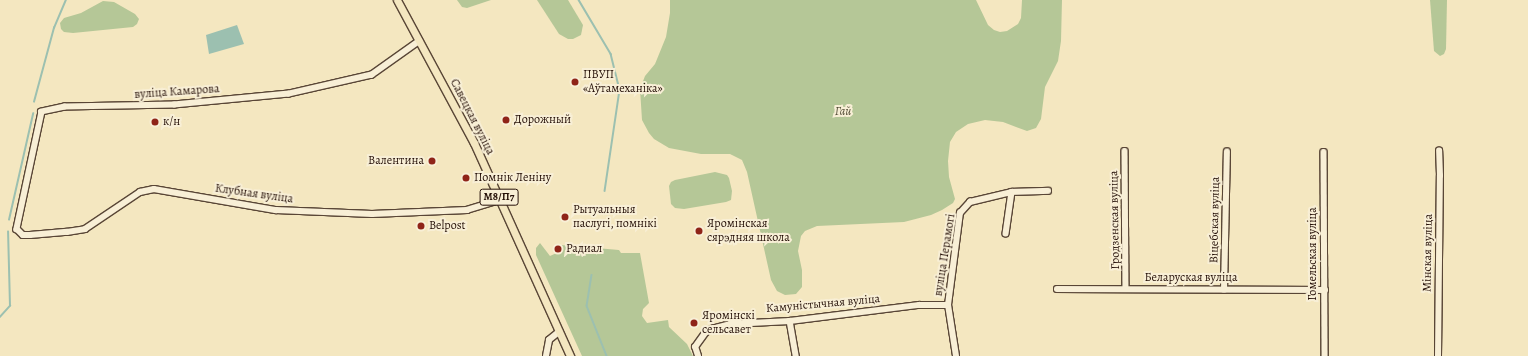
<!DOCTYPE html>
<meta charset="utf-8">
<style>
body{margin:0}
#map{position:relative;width:1528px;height:356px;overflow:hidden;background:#f4e7c0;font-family:Alegreya,serif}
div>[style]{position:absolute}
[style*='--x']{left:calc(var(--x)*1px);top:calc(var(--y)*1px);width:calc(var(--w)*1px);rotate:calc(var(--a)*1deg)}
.green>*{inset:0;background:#b5c797}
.water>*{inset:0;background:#9cc0b0}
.stream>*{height:1.5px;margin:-0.75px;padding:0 0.75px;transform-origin:0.75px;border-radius:0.75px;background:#9cc0b0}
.roads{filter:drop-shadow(1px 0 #594636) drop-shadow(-1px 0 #594636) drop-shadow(0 1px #594636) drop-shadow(0 -1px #594636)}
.minor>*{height:5.5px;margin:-2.75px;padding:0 2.75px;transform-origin:2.75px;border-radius:2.75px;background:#f8efd6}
.major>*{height:7px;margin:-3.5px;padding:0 3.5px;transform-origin:3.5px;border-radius:3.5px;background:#f4e7c0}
.dots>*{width:11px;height:11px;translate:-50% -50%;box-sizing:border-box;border:2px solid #f8efd6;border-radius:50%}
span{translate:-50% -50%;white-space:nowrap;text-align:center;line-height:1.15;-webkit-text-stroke:4px #f8efd6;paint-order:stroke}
.shield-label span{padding:1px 3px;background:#f8efd6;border:1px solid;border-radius:3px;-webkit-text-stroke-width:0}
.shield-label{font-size:11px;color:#251008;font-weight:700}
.poi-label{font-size:12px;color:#251008}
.left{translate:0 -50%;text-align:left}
.right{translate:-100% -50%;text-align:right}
.street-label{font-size:12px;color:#251008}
.park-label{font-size:12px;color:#57503a;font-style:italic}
</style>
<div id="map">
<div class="green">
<i style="clip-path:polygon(457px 0,491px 0,467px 8px,462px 7px)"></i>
<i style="clip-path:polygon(537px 0,568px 0,583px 25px,581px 35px,573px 39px,568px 39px,559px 34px)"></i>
<i style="clip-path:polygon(670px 0,976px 0,988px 25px,994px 30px,1000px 32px,1007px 31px,1018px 24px,1021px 18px,1022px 0,1062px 0,1061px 41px,1058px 61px,1045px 87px,1041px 119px,1036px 128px,1027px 131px,1003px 122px,985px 120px,968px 124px,956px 132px,950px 142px,948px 161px,949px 177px,955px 199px,953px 203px,942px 210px,931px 215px,904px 222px,817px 226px,805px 231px,801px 236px,798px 251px,802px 270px,802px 287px,796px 294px,785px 295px,777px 291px,771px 280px,747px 172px,742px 160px,730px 154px,701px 154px,669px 148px,654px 139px,649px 133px,642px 120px,640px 89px,645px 76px,655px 64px,666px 37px,670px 13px)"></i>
<i style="clip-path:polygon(1430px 0,1447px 0,1446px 49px,1444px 54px,1440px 56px,1434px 51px)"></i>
<i style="clip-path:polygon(103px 1px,114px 2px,135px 14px,139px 19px,137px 24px,133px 27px,73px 33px,64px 32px,61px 29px,60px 23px,64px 18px,81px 13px)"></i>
<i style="clip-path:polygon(715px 172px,727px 175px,729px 178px,732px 191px,731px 200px,726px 202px,684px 209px,675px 208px,671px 204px,669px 186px,671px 182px,675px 180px)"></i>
<i style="clip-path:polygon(540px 243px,550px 256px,563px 250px,561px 245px,619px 250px,621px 253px,640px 253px,649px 303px,643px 309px,642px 316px,647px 323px,668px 320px,669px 327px,687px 344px,693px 356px,582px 356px,536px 255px,536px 248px)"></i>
</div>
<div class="water">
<i style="clip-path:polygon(237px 25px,244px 44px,209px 54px,206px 35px)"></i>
</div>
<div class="stream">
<i style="--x:579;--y:0;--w:63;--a:59.3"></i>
<i style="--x:611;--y:54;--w:37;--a:76"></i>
<i style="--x:620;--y:90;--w:102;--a:98.4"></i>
<i style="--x:34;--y:102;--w:77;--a:-74.9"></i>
<i style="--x:54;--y:28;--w:30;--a:-67"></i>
<i style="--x:9;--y:220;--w:109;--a:-77.2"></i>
<i style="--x:592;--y:275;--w:31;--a:99"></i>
<i style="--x:587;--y:306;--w:54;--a:68.2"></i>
<i style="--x:0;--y:317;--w:15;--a:-48"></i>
<i style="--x:10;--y:306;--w:74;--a:-91.5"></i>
</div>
<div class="roads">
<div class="minor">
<i style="--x:420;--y:41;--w:59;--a:144.7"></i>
<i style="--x:372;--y:75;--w:85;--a:167.1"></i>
<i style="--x:289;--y:94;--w:115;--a:174.5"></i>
<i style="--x:175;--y:105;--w:110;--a:179"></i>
<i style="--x:65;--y:107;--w:24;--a:168"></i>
<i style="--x:42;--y:112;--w:120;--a:102.1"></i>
<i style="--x:17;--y:229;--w:8;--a:45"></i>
<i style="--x:23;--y:235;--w:7;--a:0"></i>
<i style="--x:30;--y:235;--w:37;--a:-5"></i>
<i style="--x:67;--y:232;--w:18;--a:-9"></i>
<i style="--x:85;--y:229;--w:66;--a:-33.9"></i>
<i style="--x:140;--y:192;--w:14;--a:-12"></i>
<i style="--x:154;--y:189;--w:124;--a:9.8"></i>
<i style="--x:276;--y:210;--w:96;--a:2.4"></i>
<i style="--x:372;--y:214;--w:95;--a:-2.4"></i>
<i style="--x:467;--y:210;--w:34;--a:-17"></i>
<i style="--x:1125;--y:151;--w:138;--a:89.6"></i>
<i style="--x:1324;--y:152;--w:204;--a:89.7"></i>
<i style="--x:1012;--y:192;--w:36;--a:-2"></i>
<i style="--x:1057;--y:289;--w:268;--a:0.2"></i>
<i style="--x:1224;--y:290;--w:138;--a:-88.8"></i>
<i style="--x:790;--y:321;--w:36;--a:80"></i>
<i style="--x:546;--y:356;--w:16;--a:-79"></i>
<i style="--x:549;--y:340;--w:13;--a:-39"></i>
<i style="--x:698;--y:356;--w:9;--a:-108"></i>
<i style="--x:695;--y:347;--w:19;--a:-54"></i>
<i style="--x:706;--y:332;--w:7;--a:-27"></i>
<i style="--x:712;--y:329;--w:20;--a:-15"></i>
<i style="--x:731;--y:324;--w:59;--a:-2.9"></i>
<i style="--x:790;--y:321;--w:130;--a:-7.1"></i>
<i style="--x:919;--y:305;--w:29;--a:0"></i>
<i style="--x:956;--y:356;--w:52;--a:-98.9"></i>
<i style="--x:948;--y:305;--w:93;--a:-82.6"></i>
<i style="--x:960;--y:213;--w:15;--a:-48"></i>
<i style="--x:970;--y:202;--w:43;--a:-13.4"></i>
<i style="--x:1012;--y:192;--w:42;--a:98.1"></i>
<i style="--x:1438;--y:356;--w:180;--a:-89.4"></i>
<i style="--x:1440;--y:176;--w:25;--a:-92"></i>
</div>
<div class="major">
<i style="--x:397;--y:0;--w:162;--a:61.7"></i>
<i style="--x:474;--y:143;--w:234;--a:65.7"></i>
</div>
</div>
<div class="dots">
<i style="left:575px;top:82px;background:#8f2418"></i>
<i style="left:506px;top:120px;background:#8f2418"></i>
<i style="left:155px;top:122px;background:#8f2418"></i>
<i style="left:432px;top:161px;background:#8f2418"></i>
<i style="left:466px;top:178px;background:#8f2418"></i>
<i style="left:565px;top:217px;background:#8f2418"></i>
<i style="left:421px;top:226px;background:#8f2418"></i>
<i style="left:699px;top:231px;background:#8f2418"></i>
<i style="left:558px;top:249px;background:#8f2418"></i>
<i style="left:694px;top:323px;background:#8f2418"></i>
</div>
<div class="shield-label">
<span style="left:499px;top:197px">М8/П7</span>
</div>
<div class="poi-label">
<span class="left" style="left:583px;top:82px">ПВУП<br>«Аўтамеханіка»</span>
<span class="left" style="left:514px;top:120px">Дорожный</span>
<span class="left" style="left:163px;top:122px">к/н</span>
<span class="right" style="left:424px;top:161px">Валентина</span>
<span class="left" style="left:474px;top:178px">Помнік Леніну</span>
<span class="left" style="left:573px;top:217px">Рытуальныя<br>паслугі, помнікі</span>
<span class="left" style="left:707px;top:231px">Яромінская<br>сярэдняя школа</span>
<span class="left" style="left:429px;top:226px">Belpost</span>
<span class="left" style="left:566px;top:249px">Радиал</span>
<span class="left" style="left:702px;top:323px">Яромінскі<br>сельсавет</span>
</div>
<div class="street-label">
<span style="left:177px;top:92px;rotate:-4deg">вуліца Камарова</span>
<span style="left:472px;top:117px;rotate:63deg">Савецкая вуліца</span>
<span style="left:254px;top:194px;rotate:8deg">Клубная вуліца</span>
<span style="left:1115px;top:220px;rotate:-91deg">Гродзенская вуліца</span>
<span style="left:1215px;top:220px;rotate:-89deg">Віцебская вуліца</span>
<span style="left:1428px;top:253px;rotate:-89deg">Мінская вуліца</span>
<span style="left:1313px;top:254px;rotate:-90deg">Гомельская вуліца</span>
<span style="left:945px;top:255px;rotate:-81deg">вуліца Перамогі</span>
<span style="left:1191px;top:278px">Беларуская вуліца</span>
<span style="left:823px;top:304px;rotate:-5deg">Камуністычная вуліца</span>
</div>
<div class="park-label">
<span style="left:843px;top:112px">Гай</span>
</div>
</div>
